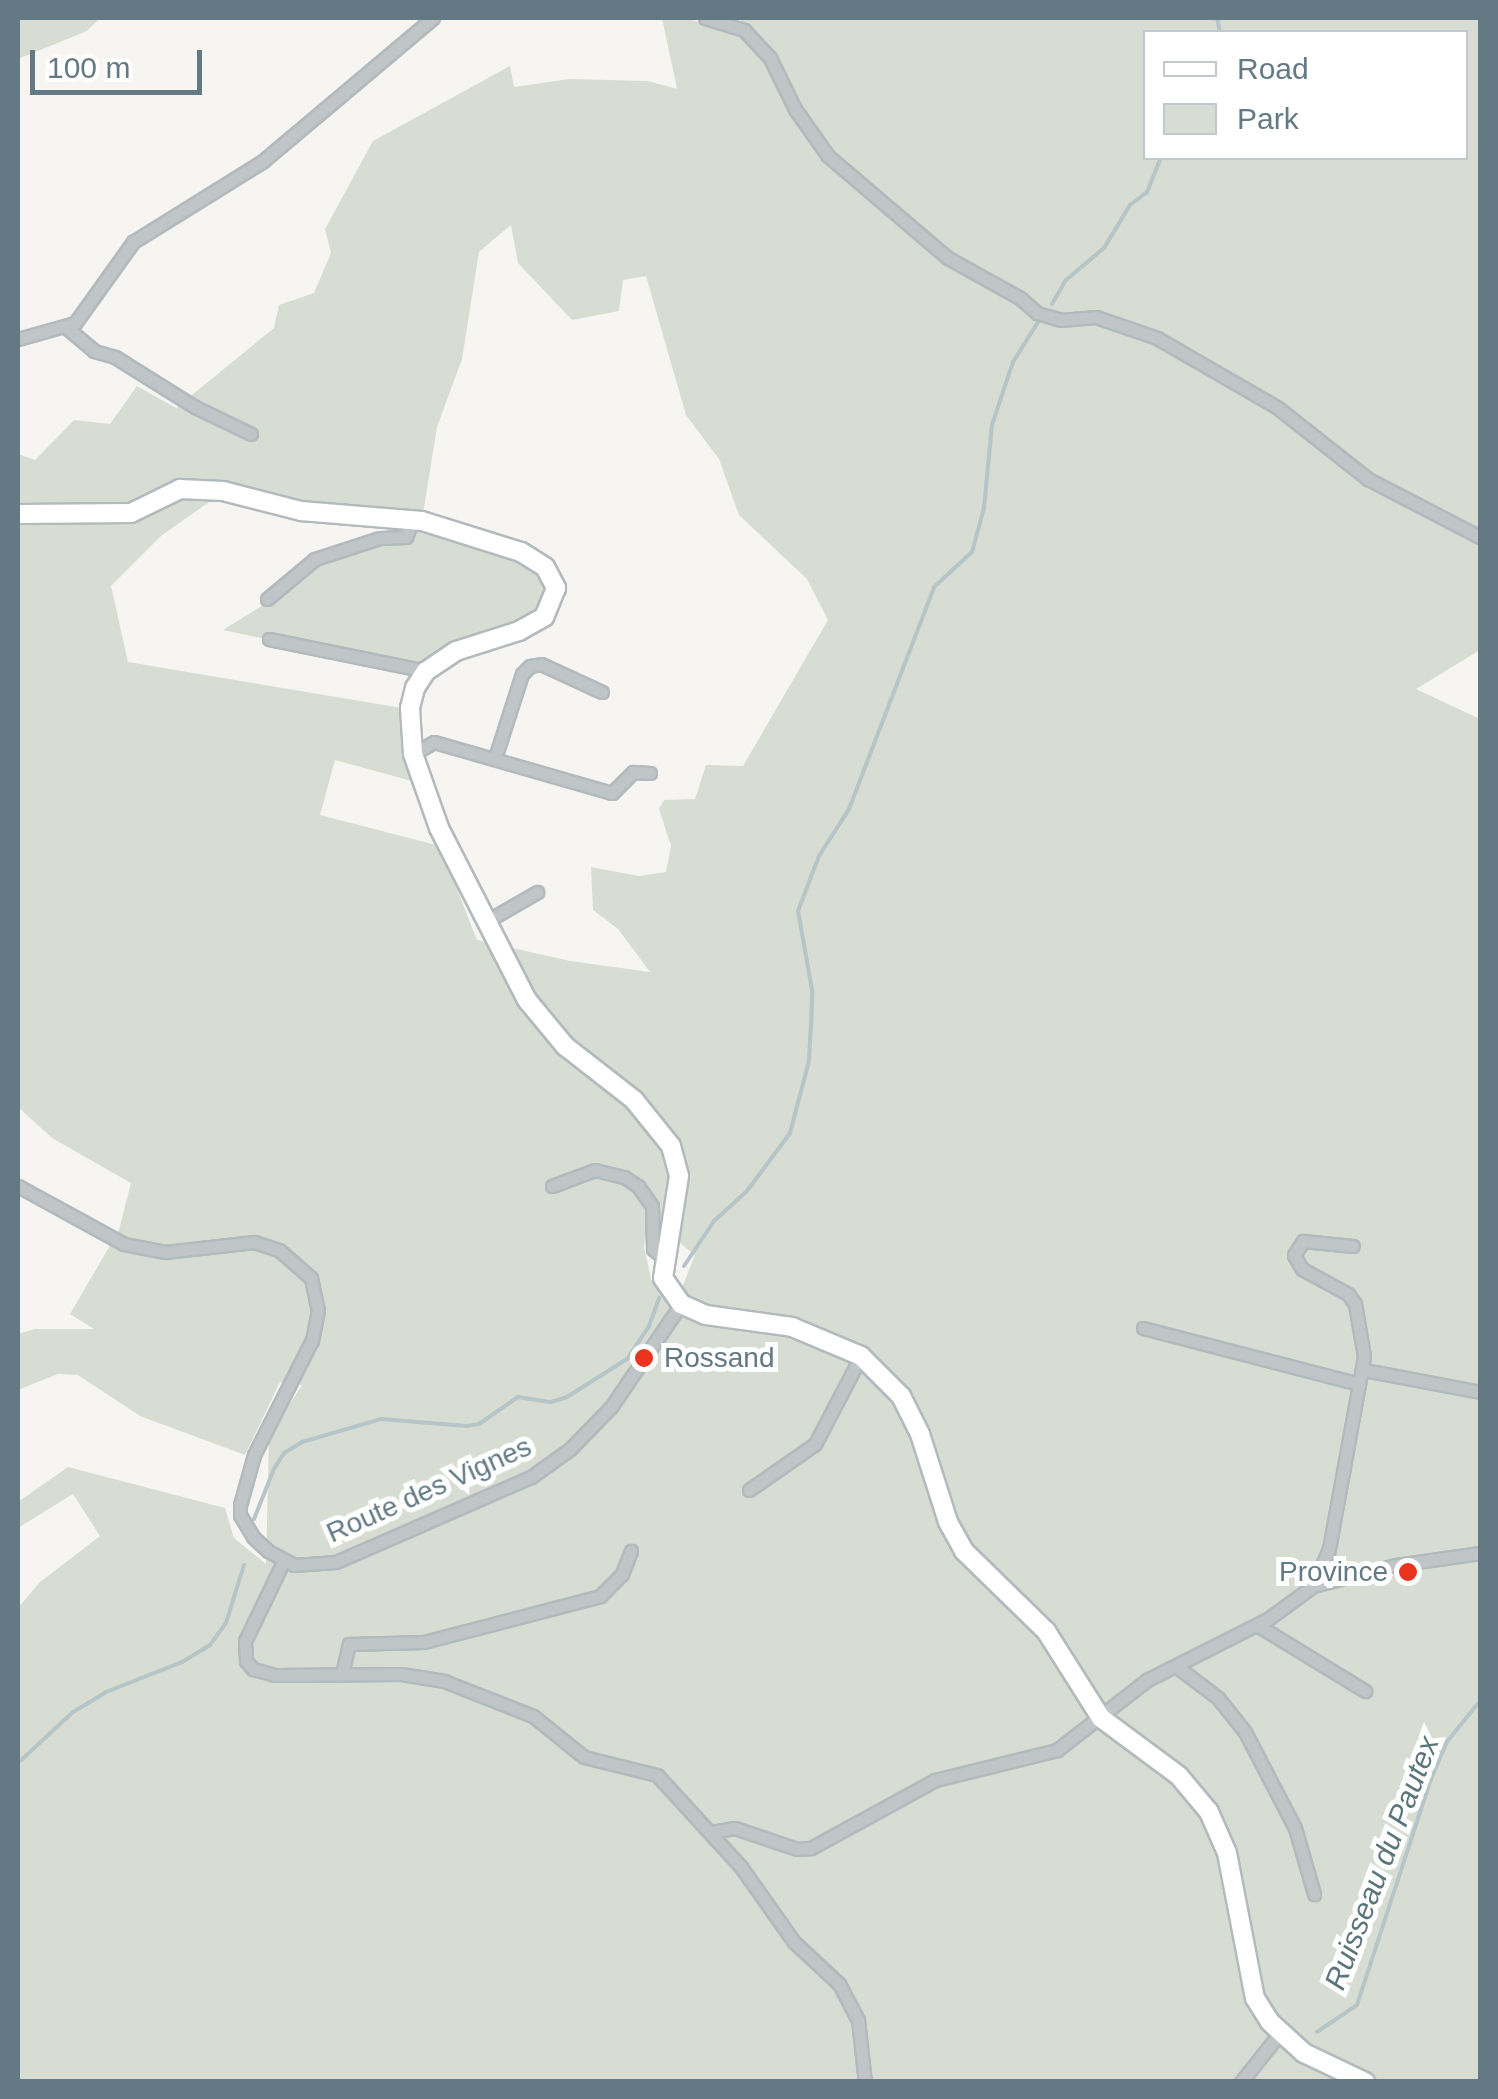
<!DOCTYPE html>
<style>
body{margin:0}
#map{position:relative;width:1498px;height:2099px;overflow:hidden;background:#f6f5f2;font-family:Arial,sans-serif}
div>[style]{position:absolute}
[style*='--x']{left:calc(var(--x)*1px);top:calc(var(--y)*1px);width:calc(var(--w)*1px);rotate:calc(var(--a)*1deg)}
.green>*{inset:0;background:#d7ddd2}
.stream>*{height:4px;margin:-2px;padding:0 2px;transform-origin:2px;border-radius:2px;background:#b6c5c7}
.roads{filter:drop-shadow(2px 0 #b3babd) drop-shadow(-2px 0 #b3babd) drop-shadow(0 2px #b3babd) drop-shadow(0 -2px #b3babd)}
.street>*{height:11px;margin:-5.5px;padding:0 5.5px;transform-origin:5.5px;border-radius:5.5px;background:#c0c6c8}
.secondary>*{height:18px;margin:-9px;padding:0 9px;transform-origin:9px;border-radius:9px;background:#fff}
.dots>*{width:28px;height:28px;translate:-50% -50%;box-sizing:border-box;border:5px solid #fff;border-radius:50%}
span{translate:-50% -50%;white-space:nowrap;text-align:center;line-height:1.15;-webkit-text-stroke:10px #fff;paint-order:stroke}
.poi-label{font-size:28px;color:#637984}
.left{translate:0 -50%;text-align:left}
.right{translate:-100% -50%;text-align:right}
.street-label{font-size:28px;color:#637984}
.water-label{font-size:30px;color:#5a767a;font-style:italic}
.frame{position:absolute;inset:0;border:20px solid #637984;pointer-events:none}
.legend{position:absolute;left:1143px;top:30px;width:325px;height:130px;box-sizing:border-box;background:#fff;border:2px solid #c1c9ce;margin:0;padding:12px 18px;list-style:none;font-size:30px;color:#637984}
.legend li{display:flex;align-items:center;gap:20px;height:50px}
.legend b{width:50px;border:2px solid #c1c9ce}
.scale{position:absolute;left:30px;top:50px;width:172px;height:45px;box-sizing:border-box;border:5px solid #637984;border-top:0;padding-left:12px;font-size:30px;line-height:35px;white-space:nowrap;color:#637984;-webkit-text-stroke:8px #fff;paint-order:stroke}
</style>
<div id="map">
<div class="green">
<i style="clip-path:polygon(18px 18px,100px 18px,87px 31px,18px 59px)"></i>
<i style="clip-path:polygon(evenodd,662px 18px,685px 18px,736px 33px,742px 18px,1480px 18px,1480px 650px,1416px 689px,1480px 719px,1480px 2081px,18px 2081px,18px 1608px,40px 1582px,100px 1536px,73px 1494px,18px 1528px,18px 1502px,68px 1467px,225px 1508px,234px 1538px,266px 1564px,269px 1436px,302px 1385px,280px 1382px,245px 1455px,140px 1416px,78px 1375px,58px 1374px,18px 1390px,18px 1334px,35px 1329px,94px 1329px,70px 1314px,119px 1230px,131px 1183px,52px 1138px,18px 1107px,18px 454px,35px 460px,74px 420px,110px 424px,137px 386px,176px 408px,274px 328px,279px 305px,314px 293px,331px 253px,325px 229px,373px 141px,510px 66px,514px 87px,569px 79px,648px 81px,677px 89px,662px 18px,1146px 32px,1466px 32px,1466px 158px,1146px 158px,1146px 32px,662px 18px,511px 225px,518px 263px,572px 320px,619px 311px,623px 280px,646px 276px,686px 415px,719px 459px,739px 515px,807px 579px,828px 620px,743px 766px,706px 765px,695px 799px,664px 800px,659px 809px,671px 846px,666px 872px,639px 876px,591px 867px,593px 910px,618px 929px,650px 972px,570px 961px,477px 940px,440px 846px,320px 815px,335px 760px,412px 781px,402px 745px,402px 708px,128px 662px,111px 586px,161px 536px,216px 497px,398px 517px,394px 533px,305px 566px,278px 596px,223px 630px,411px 670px,551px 608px,545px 567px,422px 520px,437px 427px,462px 359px,479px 252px,511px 225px,662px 18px,647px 1217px,695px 1255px,673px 1310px,651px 1279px,644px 1247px,647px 1217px)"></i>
</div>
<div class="stream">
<i style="--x:1217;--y:18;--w:14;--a:78"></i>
<i style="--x:1052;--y:304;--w:28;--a:-60"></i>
<i style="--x:1066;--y:280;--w:50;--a:-40.1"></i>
<i style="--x:1104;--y:248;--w:50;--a:-58.8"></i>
<i style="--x:1130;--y:205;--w:21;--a:-37"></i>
<i style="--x:1147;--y:192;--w:37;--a:-68"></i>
<i style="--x:684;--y:1266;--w:54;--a:-56.3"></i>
<i style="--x:714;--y:1221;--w:45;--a:-42.3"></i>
<i style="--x:747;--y:1191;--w:72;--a:-53.4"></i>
<i style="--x:790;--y:1133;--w:74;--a:-75.2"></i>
<i style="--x:809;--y:1061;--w:33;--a:-87"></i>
<i style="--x:811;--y:1028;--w:38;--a:-88"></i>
<i style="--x:812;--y:990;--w:80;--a:-100"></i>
<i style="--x:798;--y:911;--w:59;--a:-69.1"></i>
<i style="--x:819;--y:856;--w:56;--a:-57.4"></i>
<i style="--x:849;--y:809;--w:238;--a:-69"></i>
<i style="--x:934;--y:587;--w:52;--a:-42.6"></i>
<i style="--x:972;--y:552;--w:46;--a:-74.7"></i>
<i style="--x:984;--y:508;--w:83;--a:-84.5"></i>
<i style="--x:992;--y:425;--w:66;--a:-71.6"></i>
<i style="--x:1013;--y:362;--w:47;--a:-58"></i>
<i style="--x:254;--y:1519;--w:54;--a:-68.2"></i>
<i style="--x:274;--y:1469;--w:19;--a:-58"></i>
<i style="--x:284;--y:1453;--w:21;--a:-31"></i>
<i style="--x:302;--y:1442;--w:82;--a:-16.2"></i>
<i style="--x:381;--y:1419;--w:86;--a:4.7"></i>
<i style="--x:467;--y:1426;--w:12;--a:-9"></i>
<i style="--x:479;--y:1424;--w:47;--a:-34.7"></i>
<i style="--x:518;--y:1397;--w:33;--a:9"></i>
<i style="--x:551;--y:1402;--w:17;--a:-17"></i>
<i style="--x:567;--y:1397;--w:71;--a:-32.3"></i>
<i style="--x:627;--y:1359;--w:40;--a:-56"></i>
<i style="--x:649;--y:1326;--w:30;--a:-70"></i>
<i style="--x:18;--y:1763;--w:75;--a:-42.8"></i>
<i style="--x:73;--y:1712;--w:39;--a:-31"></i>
<i style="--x:106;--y:1692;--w:82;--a:-21.5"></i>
<i style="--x:182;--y:1662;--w:33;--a:-31"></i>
<i style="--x:210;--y:1645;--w:27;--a:-54"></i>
<i style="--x:226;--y:1623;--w:61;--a:-72.8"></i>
<i style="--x:1317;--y:2032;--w:48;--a:-34"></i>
<i style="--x:1357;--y:2005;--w:238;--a:-71.9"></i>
<i style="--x:1431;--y:1779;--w:39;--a:-67"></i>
<i style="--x:1446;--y:1743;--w:54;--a:-51"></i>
</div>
<div class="roads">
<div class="street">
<i style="--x:705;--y:18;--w:41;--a:17.1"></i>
<i style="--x:744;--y:30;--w:38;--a:47"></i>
<i style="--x:770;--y:58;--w:57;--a:63.9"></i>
<i style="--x:795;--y:109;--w:57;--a:54.9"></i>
<i style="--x:828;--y:156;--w:157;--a:40.4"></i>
<i style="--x:948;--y:258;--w:82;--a:29.1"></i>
<i style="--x:1020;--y:298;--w:23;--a:41"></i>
<i style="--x:1037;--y:313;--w:25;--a:16"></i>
<i style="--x:1061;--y:320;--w:35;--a:-5"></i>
<i style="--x:1096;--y:317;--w:65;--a:19"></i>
<i style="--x:1157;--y:338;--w:140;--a:30"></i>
<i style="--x:1278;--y:408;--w:115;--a:38.3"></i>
<i style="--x:1368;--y:479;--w:126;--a:27.4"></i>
<i style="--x:67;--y:328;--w:35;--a:40"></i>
<i style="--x:94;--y:351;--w:22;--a:16"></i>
<i style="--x:115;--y:357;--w:94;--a:32"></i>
<i style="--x:195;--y:407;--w:62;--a:25.7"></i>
<i style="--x:18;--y:339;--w:59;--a:-15.7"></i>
<i style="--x:75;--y:323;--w:100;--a:-54.4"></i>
<i style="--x:133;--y:242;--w:153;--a:-31.9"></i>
<i style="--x:263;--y:161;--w:222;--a:-40.1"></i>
<i style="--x:267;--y:599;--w:62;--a:-39.8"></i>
<i style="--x:315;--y:559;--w:68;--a:-17.9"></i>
<i style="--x:380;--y:538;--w:26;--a:-2"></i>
<i style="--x:406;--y:537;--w:19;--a:-69"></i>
<i style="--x:269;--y:639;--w:160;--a:11.5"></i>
<i style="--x:413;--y:754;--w:24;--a:-30"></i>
<i style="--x:434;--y:742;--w:185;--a:16"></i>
<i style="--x:612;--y:793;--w:30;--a:-45"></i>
<i style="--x:633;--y:772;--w:17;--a:3"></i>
<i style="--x:495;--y:758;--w:88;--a:-72.2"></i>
<i style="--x:522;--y:674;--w:11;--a:-45"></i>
<i style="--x:530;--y:666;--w:11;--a:-10"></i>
<i style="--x:541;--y:664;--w:67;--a:24.7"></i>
<i style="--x:487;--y:921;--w:58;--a:-30.1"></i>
<i style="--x:18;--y:1186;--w:121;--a:28.7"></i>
<i style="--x:124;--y:1244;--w:42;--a:11"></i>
<i style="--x:165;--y:1252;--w:90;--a:-6.4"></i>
<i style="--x:254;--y:1242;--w:26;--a:18"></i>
<i style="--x:279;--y:1250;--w:43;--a:41.2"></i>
<i style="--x:311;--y:1278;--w:33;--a:78"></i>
<i style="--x:318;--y:1310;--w:31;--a:101"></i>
<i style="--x:312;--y:1340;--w:129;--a:116.8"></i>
<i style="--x:254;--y:1455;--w:52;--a:105.6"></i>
<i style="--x:240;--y:1505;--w:10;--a:90"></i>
<i style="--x:240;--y:1515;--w:26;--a:59"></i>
<i style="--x:253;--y:1537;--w:21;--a:43"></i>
<i style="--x:268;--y:1551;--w:30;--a:28"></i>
<i style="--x:294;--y:1565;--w:42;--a:-4.1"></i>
<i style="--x:336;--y:1562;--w:213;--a:-23.6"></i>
<i style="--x:531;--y:1477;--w:48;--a:-35.7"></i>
<i style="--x:570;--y:1449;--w:59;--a:-45.7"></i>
<i style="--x:611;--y:1407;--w:125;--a:-55.8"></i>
<i style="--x:552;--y:1186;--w:46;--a:-20.4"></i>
<i style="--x:595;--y:1170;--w:30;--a:14"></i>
<i style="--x:624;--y:1177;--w:17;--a:33"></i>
<i style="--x:638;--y:1186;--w:24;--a:55"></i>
<i style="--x:652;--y:1206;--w:43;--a:88.7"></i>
<i style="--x:653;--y:1249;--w:14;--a:39"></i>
<i style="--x:1143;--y:1328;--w:223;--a:14.5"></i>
<i style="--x:1364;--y:1370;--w:118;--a:10.7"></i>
<i style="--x:749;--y:1490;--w:80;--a:-34.9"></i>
<i style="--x:815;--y:1444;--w:99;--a:-62.4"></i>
<i style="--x:284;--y:1560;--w:90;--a:115.7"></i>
<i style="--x:245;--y:1641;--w:20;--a:87"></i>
<i style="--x:246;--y:1661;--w:11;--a:49"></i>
<i style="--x:253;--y:1669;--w:23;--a:15"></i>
<i style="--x:275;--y:1675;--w:126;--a:-0.5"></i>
<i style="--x:401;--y:1674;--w:44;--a:9.2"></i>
<i style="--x:444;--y:1681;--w:96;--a:21.5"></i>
<i style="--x:533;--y:1716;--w:65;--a:38.8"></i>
<i style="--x:584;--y:1757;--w:75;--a:13.9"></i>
<i style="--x:657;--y:1775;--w:125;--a:47.6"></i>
<i style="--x:741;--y:1867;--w:92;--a:54.8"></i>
<i style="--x:794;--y:1942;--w:62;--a:43"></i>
<i style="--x:839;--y:1984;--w:41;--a:62.2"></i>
<i style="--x:858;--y:2020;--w:62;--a:83.6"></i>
<i style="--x:1313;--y:1586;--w:40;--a:-66.6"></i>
<i style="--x:1329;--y:1549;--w:196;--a:-79.7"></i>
<i style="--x:1364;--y:1356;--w:53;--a:-99.8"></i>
<i style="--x:1355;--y:1304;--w:12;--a:-125"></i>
<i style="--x:1348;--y:1294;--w:52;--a:-151.5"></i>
<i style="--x:1302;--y:1269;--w:16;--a:-120"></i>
<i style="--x:1294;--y:1255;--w:17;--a:-57"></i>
<i style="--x:1303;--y:1241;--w:50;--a:5.7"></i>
<i style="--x:1257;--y:1625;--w:127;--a:31.4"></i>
<i style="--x:1176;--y:1666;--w:53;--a:37.3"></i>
<i style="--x:1218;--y:1698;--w:43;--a:51.5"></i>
<i style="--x:1245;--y:1732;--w:108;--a:62.5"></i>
<i style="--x:1295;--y:1828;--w:69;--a:73.9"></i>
<i style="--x:342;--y:1674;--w:31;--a:-77"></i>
<i style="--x:349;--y:1644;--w:75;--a:-1.5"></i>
<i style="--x:424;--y:1642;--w:182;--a:-14.6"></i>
<i style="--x:600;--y:1596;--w:31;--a:-45"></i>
<i style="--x:622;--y:1574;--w:25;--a:-69"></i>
<i style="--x:712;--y:1832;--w:23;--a:-10"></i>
<i style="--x:735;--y:1828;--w:65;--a:18.7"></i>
<i style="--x:797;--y:1849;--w:14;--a:-4"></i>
<i style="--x:811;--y:1848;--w:141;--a:-28.7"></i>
<i style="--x:935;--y:1780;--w:126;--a:-13.8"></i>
<i style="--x:1057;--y:1750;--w:114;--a:-37.9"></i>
<i style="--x:1147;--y:1680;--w:136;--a:-26.8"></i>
<i style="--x:1268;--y:1619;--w:56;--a:-36.3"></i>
<i style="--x:1313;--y:1586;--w:86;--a:-14.2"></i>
<i style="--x:1396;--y:1565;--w:85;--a:-8.1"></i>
<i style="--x:1241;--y:2082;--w:61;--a:-51.6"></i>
</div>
<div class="secondary">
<i style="--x:18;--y:514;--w:113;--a:-0.5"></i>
<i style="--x:131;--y:513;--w:55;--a:-26.1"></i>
<i style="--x:180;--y:489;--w:43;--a:2.7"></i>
<i style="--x:223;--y:491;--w:81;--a:14.4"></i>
<i style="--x:301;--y:511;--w:121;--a:4.7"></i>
<i style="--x:422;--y:521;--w:104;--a:17.4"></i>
<i style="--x:521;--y:552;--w:28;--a:32"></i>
<i style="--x:545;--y:567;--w:24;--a:62"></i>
<i style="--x:556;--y:588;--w:31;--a:112"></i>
<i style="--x:544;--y:617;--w:29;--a:151"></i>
<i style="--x:519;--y:631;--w:66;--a:162.4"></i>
<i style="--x:456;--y:651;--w:36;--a:146"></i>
<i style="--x:426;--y:671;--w:20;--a:123"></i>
<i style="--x:415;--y:688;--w:21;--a:104"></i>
<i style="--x:410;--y:708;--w:46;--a:86.3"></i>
<i style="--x:413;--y:754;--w:78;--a:70.6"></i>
<i style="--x:439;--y:828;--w:193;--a:62.9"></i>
<i style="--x:527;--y:1000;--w:60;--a:50.4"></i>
<i style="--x:565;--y:1046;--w:88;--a:38"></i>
<i style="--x:634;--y:1100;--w:59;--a:51.2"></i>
<i style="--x:671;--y:1146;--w:31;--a:75"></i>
<i style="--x:679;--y:1176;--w:103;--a:98.9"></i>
<i style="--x:663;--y:1278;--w:32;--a:55"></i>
<i style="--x:681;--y:1304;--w:27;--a:24"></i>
<i style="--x:706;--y:1315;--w:87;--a:7.9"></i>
<i style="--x:792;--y:1327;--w:75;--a:22.8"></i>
<i style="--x:861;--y:1356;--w:57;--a:45"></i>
<i style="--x:901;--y:1396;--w:42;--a:63.4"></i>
<i style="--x:920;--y:1434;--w:92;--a:72.3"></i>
<i style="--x:948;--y:1522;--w:33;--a:61"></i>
<i style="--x:964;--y:1551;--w:115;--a:44.3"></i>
<i style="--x:1046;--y:1631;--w:103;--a:57.7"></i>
<i style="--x:1101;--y:1718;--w:97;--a:36.6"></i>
<i style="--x:1179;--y:1776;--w:47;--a:50.2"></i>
<i style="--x:1209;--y:1812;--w:45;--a:66.3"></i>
<i style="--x:1227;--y:1853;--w:148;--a:79.1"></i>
<i style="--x:1255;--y:1998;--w:28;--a:58"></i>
<i style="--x:1270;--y:2022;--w:46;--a:42.4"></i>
<i style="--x:1304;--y:2053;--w:68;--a:25.4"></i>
</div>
</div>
<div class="dots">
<i style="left:644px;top:1358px;background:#ea341e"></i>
<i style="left:1408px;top:1572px;background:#ea341e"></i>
</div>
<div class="poi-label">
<span class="left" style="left:664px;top:1358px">Rossand</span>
<span class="right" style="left:1388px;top:1572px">Province</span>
</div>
<div class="street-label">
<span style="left:429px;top:1490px;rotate:-24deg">Route des Vignes</span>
</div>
<div class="water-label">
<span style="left:1382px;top:1863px;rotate:-69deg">Ruisseau du Pautex</span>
</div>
<div class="frame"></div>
<ul class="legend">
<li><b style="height:12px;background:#fff"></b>Road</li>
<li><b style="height:28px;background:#d7ddd2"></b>Park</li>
</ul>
<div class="scale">100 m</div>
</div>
